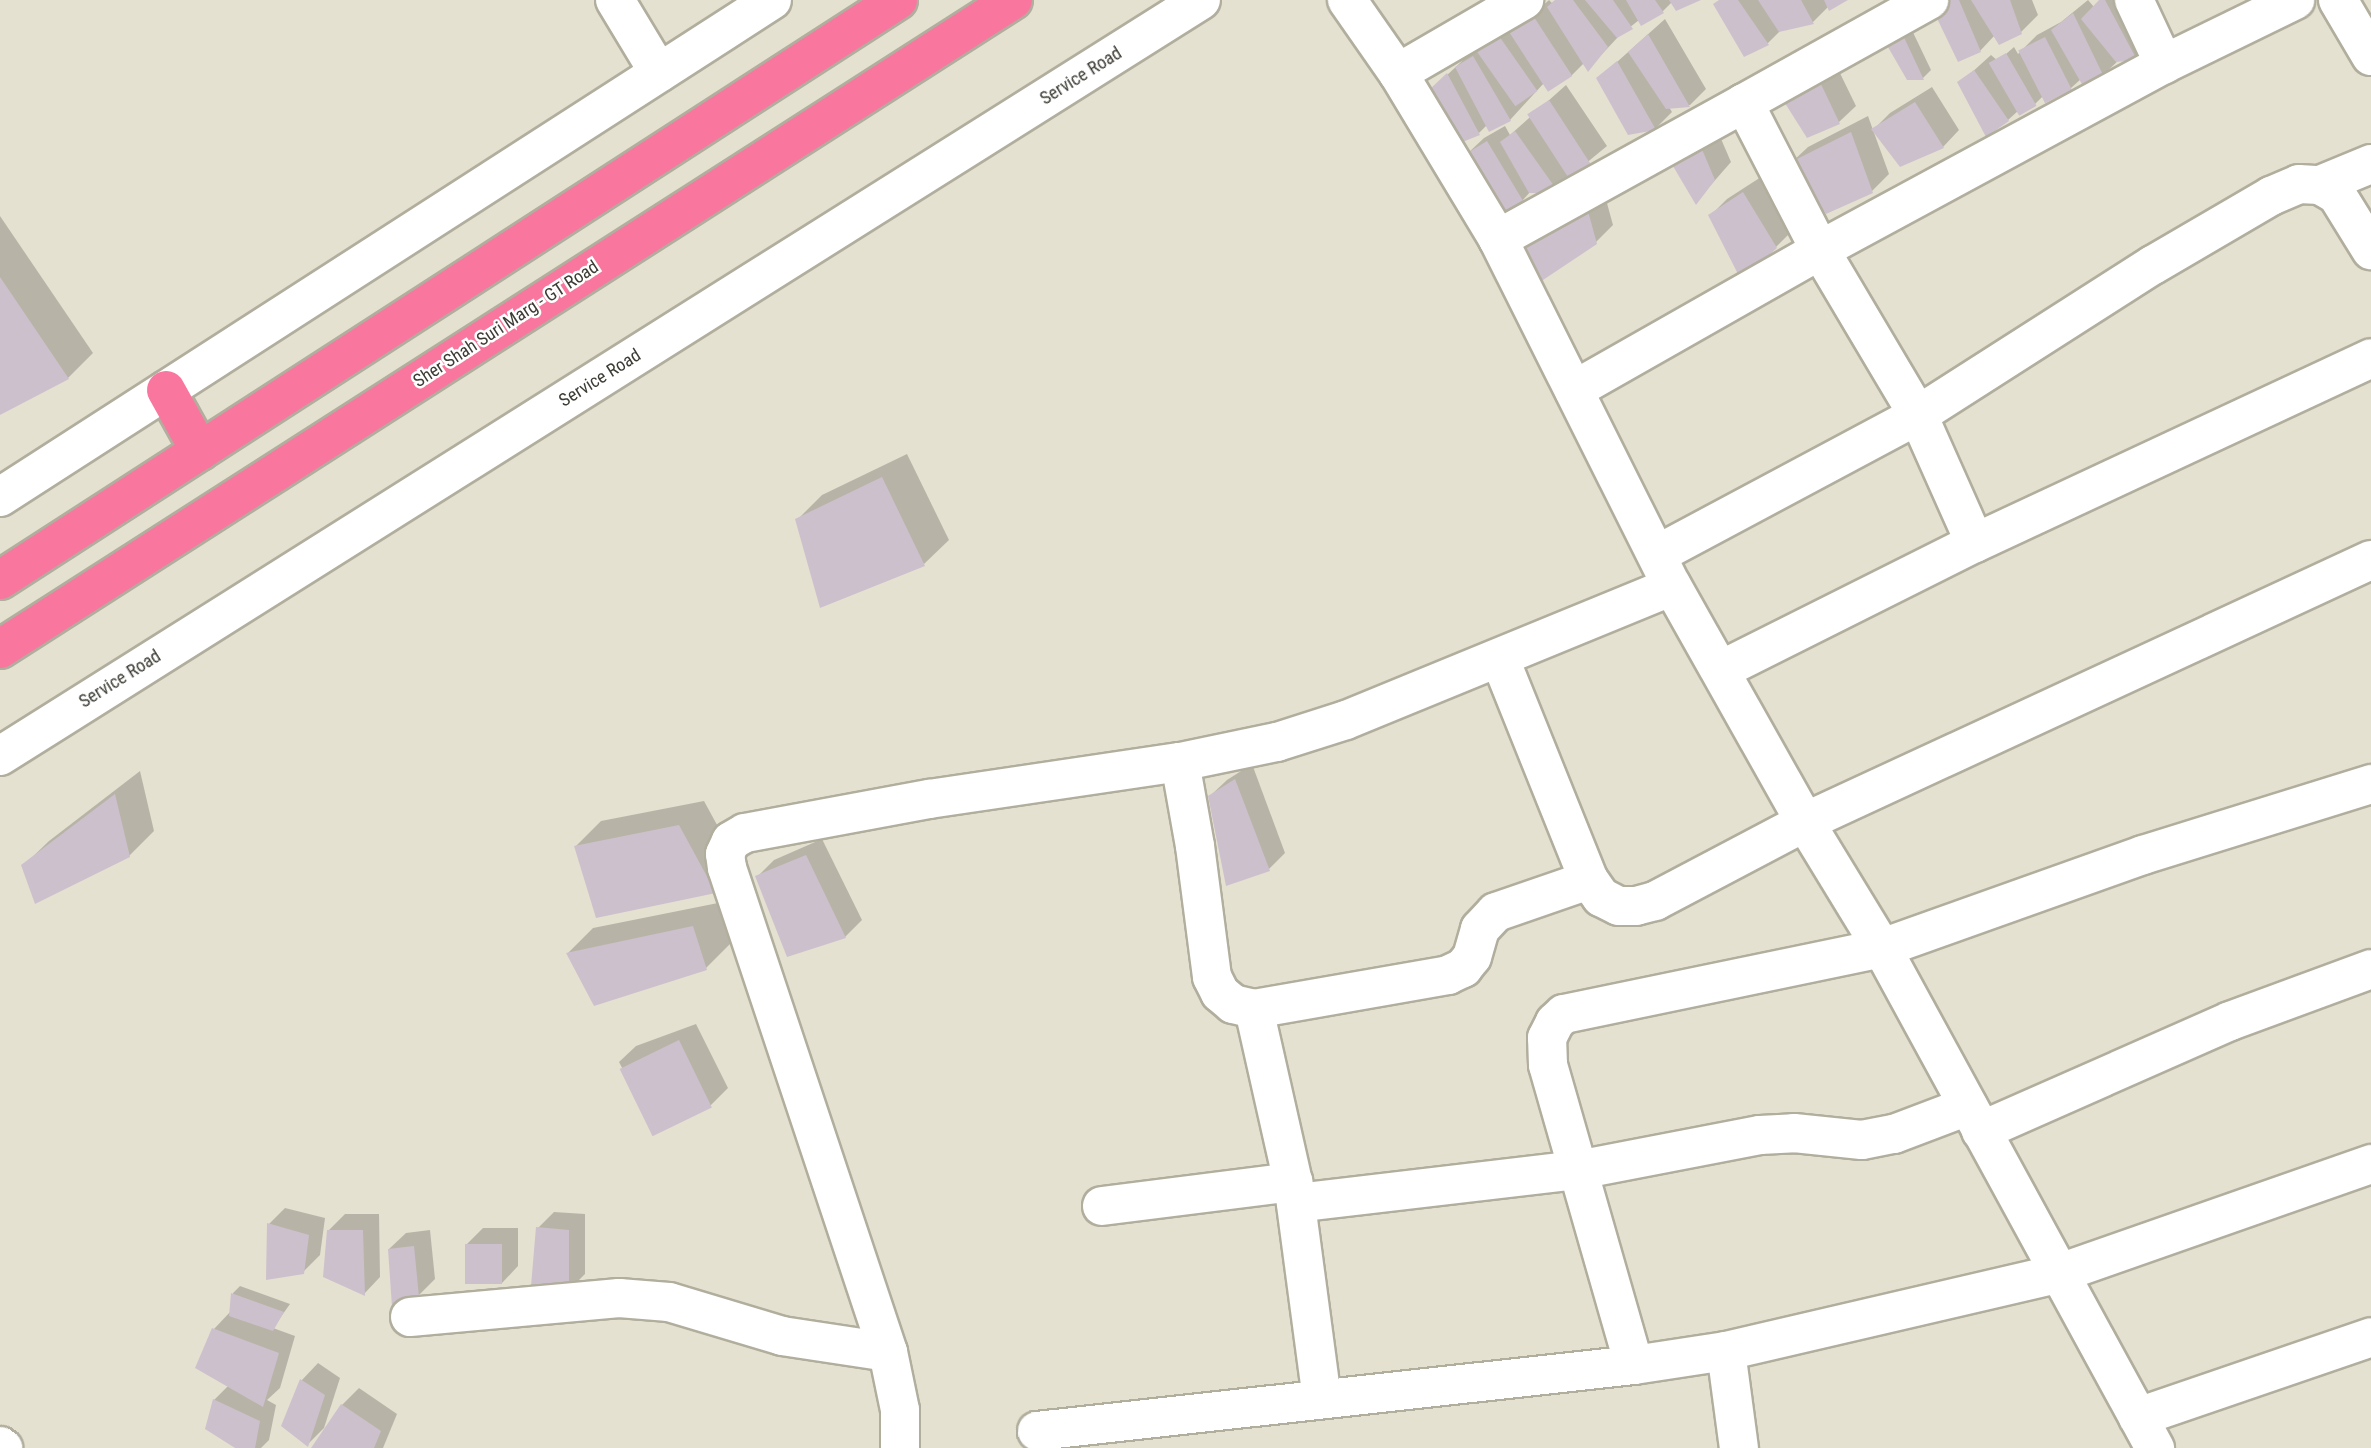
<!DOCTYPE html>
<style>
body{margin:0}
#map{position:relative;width:2371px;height:1448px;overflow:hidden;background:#e5e1d1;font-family:"Roboto Condensed",sans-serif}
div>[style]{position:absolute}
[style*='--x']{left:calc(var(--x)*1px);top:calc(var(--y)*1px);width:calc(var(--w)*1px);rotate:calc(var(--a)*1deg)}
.shadow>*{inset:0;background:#0003}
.building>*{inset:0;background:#ccc0cd;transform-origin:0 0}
.roads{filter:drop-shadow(2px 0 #b1ae9e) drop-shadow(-2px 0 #b1ae9e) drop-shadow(0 2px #b1ae9e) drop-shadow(0 -2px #b1ae9e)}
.minor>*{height:38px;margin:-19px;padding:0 19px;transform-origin:19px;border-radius:19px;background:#fff}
.highway>*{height:38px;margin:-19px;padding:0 19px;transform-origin:19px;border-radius:19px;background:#f9779f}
span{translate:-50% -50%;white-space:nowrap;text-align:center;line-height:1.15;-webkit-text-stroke:5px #fff;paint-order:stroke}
.street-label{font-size:18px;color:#3c3b34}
</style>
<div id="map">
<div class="shadow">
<i style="clip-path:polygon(1549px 0,1552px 3px,1556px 0,1697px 0,1672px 2px,1662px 12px,1639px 20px,1619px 36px,1588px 69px,1584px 63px,1572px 75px,1546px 87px,1544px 83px,1510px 120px,1487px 125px,1479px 133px,1432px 89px,1474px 50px,1491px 42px,1516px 21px,1520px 26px)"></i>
<i style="clip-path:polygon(1719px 0,1845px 0,1829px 6px,1813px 22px,1782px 29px,1768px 43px,1745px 54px)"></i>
<i style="clip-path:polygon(1942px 0,2032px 0,2038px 15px,2021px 32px,2000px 43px,1995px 35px,1980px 51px)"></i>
<i style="clip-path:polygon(2088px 0,2094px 7px,2101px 0,2130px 0,2152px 42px,2136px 58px,2119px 60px,2103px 75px,2081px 79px,2071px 88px,2044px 95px,2035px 104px,2019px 110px,2008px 120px,1960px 83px,1991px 55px,1998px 61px,2014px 47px,2018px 54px,2037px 35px,2061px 22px)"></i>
<i style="clip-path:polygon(1665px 19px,1706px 89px,1690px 105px,1669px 107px,1672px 112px,1656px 128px,1629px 133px,1598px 79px)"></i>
<i style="clip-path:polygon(1909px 24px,1931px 70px,1923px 78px,1908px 79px,1884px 35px)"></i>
<i style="clip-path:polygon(1836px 65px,1856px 106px,1839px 122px,1808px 136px,1785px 100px)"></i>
<i style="clip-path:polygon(1566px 85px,1607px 146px,1573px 174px,1558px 192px,1531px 191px,1522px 201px,1467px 154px,1484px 138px,1505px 126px,1510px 135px)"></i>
<i style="clip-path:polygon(1932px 87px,1959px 130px,1943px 147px,1873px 130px,1889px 174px,1872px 191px,1791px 163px,1808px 147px,1868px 116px,1873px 130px,1890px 113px)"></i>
<i style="clip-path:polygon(1715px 125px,1731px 162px,1696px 202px,1686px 140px)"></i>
<i style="clip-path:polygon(1761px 177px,1793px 230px,1776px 247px,1710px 216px,1727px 199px)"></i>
<i style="clip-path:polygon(1602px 185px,1613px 225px,1596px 242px,1535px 284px)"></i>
<i style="clip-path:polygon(0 216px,93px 353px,68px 378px,0 413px)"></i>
<i style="clip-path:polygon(907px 454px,949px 540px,924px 564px,797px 520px,822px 495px)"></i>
<i style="clip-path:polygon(1252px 764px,1285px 853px,1269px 869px,1210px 796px,1227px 780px)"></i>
<i style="clip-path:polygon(140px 771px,154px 831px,129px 856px,23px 866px,49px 841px)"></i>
<i style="clip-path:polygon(704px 801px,740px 867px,716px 891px,576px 846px,601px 821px)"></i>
<i style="clip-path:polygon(822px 839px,862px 920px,845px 937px,757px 877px,774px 860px)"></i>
<i style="clip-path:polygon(718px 903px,731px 943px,706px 968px,595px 1004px,568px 953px,593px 928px)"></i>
<i style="clip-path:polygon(696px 1024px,728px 1088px,711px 1105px,655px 1131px,619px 1062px,636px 1046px)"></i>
<i style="clip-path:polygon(285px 1208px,325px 1218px,320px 1255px,303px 1272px,269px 1224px)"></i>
<i style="clip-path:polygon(554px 1212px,585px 1214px,585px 1274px,568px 1291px,538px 1228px)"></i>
<i style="clip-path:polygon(345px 1214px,379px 1214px,380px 1277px,364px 1294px,328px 1231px)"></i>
<i style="clip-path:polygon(483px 1228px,518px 1228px,518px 1266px,502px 1283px,466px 1245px)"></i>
<i style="clip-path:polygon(430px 1230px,435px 1279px,418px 1296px,389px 1249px,406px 1233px)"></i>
<i style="clip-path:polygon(240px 1286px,290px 1304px,273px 1328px,295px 1336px,280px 1388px,267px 1400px,276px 1405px,269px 1440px,261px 1448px,239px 1448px,214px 1400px,229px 1385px,214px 1329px,231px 1311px,233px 1293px)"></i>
<i style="clip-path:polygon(318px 1363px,340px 1378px,324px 1428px,308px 1444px,283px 1425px,302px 1380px)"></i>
<i style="clip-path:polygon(359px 1388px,397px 1414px,383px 1448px,313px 1448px,342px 1405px)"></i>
</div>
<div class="building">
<i style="clip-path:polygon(1555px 0,1573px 0,1608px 47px,1588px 72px,1547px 7px)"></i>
<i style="clip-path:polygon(1585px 0,1613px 0,1633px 29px,1617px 38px)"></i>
<i style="clip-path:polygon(1626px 0,1655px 0,1664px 13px,1641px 26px)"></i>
<i style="clip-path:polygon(1669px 0,1701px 0,1676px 11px)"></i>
<i style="clip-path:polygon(1719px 0,1738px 0,1769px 45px,1744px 57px,1713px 4px)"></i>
<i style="clip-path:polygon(1758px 0,1801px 0,1814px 24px,1779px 32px)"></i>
<i style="clip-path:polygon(1824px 0,1848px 0,1829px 11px)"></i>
<i style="clip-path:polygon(1947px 0,1959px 0,1981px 52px,1958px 62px,1932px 8px)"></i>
<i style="clip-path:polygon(1971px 0,2010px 0,2022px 34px,1999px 45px)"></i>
<i style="clip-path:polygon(2099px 0,2105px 0,2137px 60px,2116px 62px,2081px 19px)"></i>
<i style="clip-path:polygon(2073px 13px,2104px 77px,2083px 86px,2051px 30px)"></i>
<i style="left:1532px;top:14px;width:74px;height:29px;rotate:57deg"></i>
<i style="clip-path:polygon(1901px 31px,1924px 80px,1907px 80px,1881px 35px)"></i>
<i style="clip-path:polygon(1648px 34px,1690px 107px,1666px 109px,1628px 52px)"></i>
<i style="left:1499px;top:36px;width:67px;height:27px;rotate:55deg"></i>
<i style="left:2045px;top:37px;width:59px;height:30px;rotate:63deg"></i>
<i style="left:2006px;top:53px;width:61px;height:20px;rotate:60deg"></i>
<i style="clip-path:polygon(1473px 56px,1511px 121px,1489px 132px,1455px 67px)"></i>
<i style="clip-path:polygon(1617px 61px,1656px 130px,1628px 135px,1596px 78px)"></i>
<i style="clip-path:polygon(1974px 70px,2009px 121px,1986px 137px,1957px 82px)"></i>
<i style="clip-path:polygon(1447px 73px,1480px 135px,1460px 143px,1430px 89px)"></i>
<i style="clip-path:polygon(1819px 80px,1840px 124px,1807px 138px,1783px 100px)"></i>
<i style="left:1549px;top:100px;width:77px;height:26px;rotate:57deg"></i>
<i style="clip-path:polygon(1915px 102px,1944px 148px,1900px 167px,1871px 129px)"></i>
<i style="clip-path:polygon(1515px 131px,1559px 193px,1529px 193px,1500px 142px)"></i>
<i style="clip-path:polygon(1851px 132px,1873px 193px,1826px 214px,1789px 163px)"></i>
<i style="clip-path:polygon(1698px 140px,1715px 180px,1696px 205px,1667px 156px)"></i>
<i style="left:1487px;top:141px;width:71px;height:26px;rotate:59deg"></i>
<i style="clip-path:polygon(1743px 192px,1777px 248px,1741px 280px,1708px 215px)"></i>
<i style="clip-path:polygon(1585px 200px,1597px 244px,1534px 286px,1520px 250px)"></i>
<i style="clip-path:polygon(0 277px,69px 379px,0 415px)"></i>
<i style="clip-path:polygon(882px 477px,925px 566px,820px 608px,795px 519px)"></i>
<i style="clip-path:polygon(1235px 779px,1270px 871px,1226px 886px,1208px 796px)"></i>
<i style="clip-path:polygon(115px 794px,130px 857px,35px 904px,21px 865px)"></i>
<i style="clip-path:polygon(679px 825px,716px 893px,596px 918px,574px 846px)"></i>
<i style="clip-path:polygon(806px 855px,846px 938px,787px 957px,755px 876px)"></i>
<i style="clip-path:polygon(693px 926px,707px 970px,594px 1006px,566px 953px)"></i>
<i style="left:679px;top:1040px;width:75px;height:66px;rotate:64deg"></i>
<i style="clip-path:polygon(267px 1223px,309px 1235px,304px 1274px,266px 1280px)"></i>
<i style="clip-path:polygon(536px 1227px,569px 1230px,569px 1293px,531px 1286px)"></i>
<i style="clip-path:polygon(327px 1230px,363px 1230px,365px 1296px,323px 1277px)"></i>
<i style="left:465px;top:1244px;width:37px;height:40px"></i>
<i style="clip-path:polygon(414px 1246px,419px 1297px,392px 1307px,388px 1249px)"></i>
<i style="clip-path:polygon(231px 1293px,284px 1312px,273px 1331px,229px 1316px)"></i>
<i style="clip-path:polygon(212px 1328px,279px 1353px,263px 1407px,195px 1368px)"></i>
<i style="clip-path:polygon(300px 1379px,325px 1395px,308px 1447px,281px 1426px)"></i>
<i style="clip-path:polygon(213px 1399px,260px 1421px,255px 1448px,235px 1448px,205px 1429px)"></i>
<i style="clip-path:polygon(341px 1404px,381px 1431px,374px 1448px,311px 1448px)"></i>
</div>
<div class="roads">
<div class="minor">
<i style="--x:615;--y:0;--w:85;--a:58.9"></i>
<i style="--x:1347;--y:0;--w:89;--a:55.1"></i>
<i style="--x:1398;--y:73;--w:194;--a:58.9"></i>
<i style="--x:1498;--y:239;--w:388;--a:63.4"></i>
<i style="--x:1672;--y:586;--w:271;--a:60.6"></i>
<i style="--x:1805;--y:822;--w:148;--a:58.6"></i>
<i style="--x:1882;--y:948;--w:570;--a:61.37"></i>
<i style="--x:2134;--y:0;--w:71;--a:64.9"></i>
<i style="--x:2338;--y:0;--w:65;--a:59.5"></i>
<i style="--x:1398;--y:73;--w:146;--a:-30.1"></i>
<i style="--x:1744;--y:103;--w:212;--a:-29.1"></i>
<i style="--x:2320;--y:185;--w:55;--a:-22.4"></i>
<i style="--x:1498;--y:239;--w:281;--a:-28.9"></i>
<i style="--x:1744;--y:103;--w:165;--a:62.7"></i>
<i style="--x:1820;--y:250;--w:192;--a:59.3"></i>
<i style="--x:1918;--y:415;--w:140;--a:66"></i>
<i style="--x:1574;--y:390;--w:283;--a:-29.6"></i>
<i style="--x:1820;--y:250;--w:391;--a:-28.4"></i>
<i style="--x:2164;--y:64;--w:146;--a:-26"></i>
<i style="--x:0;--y:497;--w:918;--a:-32.77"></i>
<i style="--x:1658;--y:554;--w:295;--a:-28.1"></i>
<i style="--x:1918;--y:415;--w:279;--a:-32.6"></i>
<i style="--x:2153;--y:265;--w:137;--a:-30.3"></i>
<i style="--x:2271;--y:196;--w:30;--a:-23"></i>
<i style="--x:2299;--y:184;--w:21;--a:3"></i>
<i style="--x:2320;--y:185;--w:20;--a:30"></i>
<i style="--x:2337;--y:195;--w:65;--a:58.3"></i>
<i style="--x:1500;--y:659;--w:238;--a:68.1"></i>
<i style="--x:1589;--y:880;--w:21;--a:55"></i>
<i style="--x:1601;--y:897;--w:20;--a:27"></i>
<i style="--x:1619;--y:906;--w:17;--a:0"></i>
<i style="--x:1636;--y:906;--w:20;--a:-15"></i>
<i style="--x:1655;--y:901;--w:170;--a:-27.8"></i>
<i style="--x:1805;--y:822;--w:624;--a:-24.84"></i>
<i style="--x:1721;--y:670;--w:284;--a:-26.6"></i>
<i style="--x:1975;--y:543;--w:437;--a:-25"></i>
<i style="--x:0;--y:756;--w:1419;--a:-32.19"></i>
<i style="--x:1180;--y:762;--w:85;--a:79.9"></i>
<i style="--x:1195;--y:846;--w:132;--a:82.6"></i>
<i style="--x:1212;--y:977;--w:18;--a:63"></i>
<i style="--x:1220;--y:993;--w:17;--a:40"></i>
<i style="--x:1233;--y:1004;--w:22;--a:13"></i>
<i style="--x:1254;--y:1009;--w:197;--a:-9.9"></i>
<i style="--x:1448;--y:975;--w:17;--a:-25"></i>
<i style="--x:1463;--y:968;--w:14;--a:-51"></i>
<i style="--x:1472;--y:957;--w:29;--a:-74"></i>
<i style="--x:1480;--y:929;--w:23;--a:-47"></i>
<i style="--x:1496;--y:912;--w:98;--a:-19"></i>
<i style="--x:1254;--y:1009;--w:177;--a:77.3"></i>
<i style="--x:1293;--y:1182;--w:219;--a:82.4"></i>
<i style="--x:1981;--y:1131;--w:272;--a:-23.8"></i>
<i style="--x:2230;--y:1021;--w:150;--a:-20.2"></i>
<i style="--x:1296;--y:1203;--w:284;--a:-6.7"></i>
<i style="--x:1578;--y:1170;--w:185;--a:-10.9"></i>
<i style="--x:1760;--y:1135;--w:34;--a:-3"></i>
<i style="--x:1794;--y:1133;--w:68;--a:5.9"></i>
<i style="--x:1862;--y:1140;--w:33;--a:-11"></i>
<i style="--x:1894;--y:1134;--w:79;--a:-20.7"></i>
<i style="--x:1102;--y:1206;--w:193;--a:-7.2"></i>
<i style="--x:410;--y:1317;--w:210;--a:-5.2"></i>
<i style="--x:619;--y:1298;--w:50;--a:4.6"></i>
<i style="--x:669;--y:1302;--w:118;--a:16.7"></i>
<i style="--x:782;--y:1336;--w:107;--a:8.6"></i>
<i style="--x:1726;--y:1351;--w:98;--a:82.4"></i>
<i style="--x:1634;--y:1365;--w:312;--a:-106"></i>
<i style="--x:1548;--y:1065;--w:27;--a:-92"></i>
<i style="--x:1547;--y:1038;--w:18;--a:-63"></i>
<i style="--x:1555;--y:1022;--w:12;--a:-42"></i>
<i style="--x:1564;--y:1014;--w:325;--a:-11.7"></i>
<i style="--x:1882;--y:948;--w:277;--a:-19.6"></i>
<i style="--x:2143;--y:855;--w:239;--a:-17.3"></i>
<i style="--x:2138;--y:1417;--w:246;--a:-18.9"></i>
<i style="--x:1037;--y:1431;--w:601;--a:-6.31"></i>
<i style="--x:1634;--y:1365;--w:93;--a:-8.7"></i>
<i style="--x:1726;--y:1351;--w:343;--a:-13.1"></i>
<i style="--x:2060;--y:1273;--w:330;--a:-19.3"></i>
<i style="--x:0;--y:1446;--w:4;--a:34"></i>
<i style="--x:900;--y:1448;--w:38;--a:-90"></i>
<i style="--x:900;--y:1410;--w:59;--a:-101.7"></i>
<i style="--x:888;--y:1352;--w:510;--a:-108.4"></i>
<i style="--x:727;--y:868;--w:14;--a:-98"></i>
<i style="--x:725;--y:854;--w:14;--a:-65"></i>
<i style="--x:731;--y:841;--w:16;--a:-30"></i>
<i style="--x:745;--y:833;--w:187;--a:-10.5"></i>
<i style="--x:929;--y:799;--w:254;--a:-8.4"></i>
<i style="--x:1180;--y:762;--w:99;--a:-11.7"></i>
<i style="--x:1277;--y:742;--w:72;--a:-17.7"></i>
<i style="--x:1346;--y:720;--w:352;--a:-22.3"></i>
</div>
<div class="highway">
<i style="--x:166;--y:390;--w:70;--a:60.9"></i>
<i style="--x:0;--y:580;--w:1069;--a:-32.86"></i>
<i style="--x:0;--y:649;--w:1203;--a:-32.65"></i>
</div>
</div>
<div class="street-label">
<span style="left:1081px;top:76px;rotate:-32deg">Service Road</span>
<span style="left:506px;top:324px;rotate:-33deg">Sher Shah Suri Marg - GT Road</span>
<span style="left:600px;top:378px;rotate:-32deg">Service Road</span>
<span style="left:120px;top:679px;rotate:-32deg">Service Road</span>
</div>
</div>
